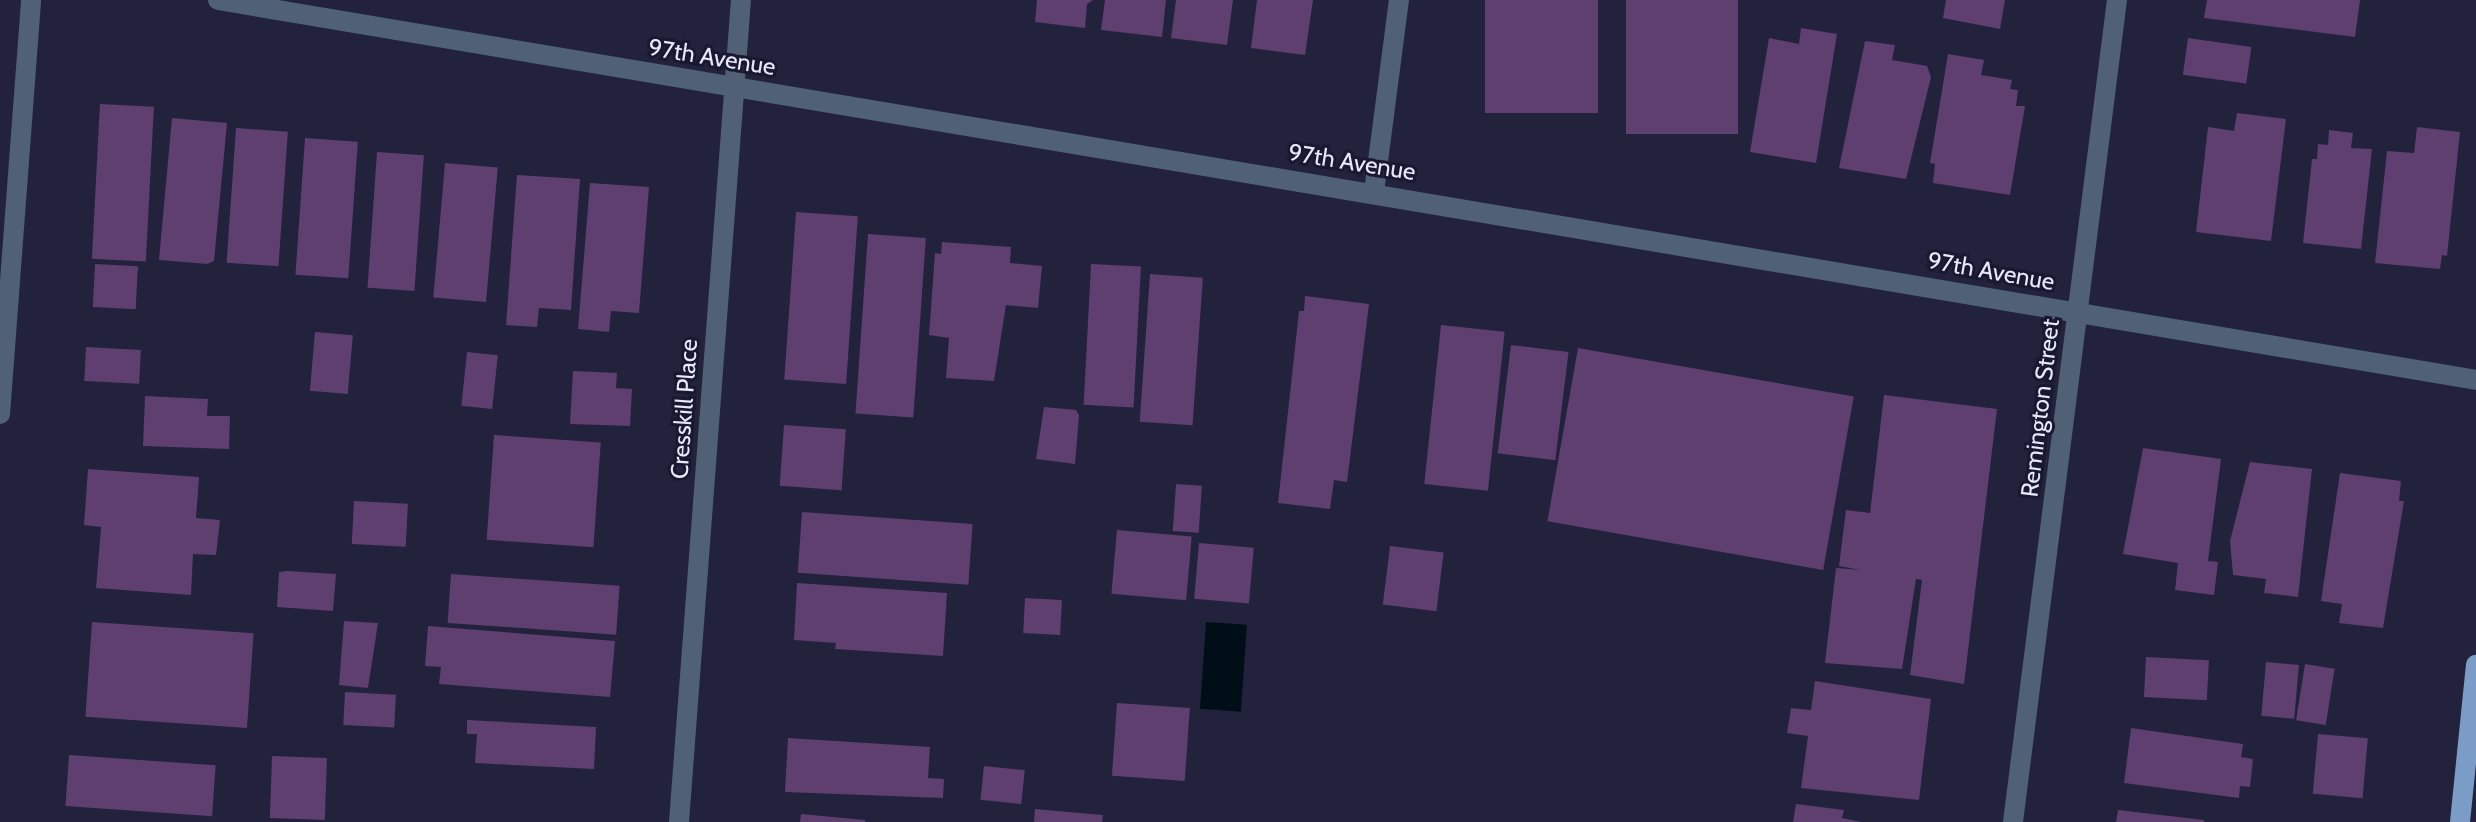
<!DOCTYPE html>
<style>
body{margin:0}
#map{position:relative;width:2476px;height:822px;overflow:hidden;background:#22223c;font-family:Cabin,sans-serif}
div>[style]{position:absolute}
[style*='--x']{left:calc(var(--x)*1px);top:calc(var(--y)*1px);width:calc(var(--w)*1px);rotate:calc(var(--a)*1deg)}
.water>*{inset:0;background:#000f17;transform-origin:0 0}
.building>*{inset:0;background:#5e3f6f;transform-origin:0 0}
.minor>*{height:20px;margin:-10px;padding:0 10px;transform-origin:10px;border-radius:10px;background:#516175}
.major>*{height:20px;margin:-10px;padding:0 10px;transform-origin:10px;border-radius:10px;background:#7b9cc6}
span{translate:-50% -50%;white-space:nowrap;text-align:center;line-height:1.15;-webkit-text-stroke:6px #191831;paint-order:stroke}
.street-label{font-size:24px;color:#e7e8fa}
</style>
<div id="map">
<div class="water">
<i style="left:1206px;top:622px;width:41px;height:87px;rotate:4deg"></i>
</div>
<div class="building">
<i style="clip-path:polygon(1037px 0,1093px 0,1087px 4px,1085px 28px,1035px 22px)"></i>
<i style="clip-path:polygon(1105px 0,1166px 0,1162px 37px,1101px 30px)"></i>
<i style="clip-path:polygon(1176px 0,1233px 0,1227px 45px,1171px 38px)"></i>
<i style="clip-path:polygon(1257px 0,1313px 0,1305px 55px,1251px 48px)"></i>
<i style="left:1485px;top:0;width:113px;height:113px"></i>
<i style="left:1626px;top:0;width:112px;height:134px"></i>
<i style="clip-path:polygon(1946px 0,2005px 0,2000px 29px,1943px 18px)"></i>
<i style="clip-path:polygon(2207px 0,2360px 0,2355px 37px,2204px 18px)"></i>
<i style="clip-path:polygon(1801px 28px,1837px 34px,1816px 163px,1750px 152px,1769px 38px,1799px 44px)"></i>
<i style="left:2188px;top:38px;width:64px;height:37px;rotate:8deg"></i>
<i style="clip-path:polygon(1865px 41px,1895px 45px,1892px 60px,1927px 66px,1931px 77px,1906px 179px,1839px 168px)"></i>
<i style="clip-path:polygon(1948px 54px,1984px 60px,1981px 75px,2012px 80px,2010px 89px,2018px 90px,2016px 106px,2025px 106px,2010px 195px,1933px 183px,1935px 164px,1930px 163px)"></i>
<i style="left:100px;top:104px;width:54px;height:155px;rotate:3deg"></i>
<i style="clip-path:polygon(2237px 113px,2286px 119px,2271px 241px,2196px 232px,2208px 127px,2234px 131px)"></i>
<i style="clip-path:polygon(172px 118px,227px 123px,214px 261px,207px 264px,159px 260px)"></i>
<i style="clip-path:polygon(2417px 127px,2460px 132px,2447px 256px,2442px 255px,2440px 269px,2375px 263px,2387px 151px,2414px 153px)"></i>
<i style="left:236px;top:128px;width:52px;height:135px;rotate:4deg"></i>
<i style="clip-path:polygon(2329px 130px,2353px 133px,2351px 148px,2372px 149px,2361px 249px,2303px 243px,2312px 159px,2317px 159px,2318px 144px,2328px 145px)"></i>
<i style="left:305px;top:138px;width:53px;height:137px;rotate:4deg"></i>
<i style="left:377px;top:152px;width:47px;height:136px;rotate:4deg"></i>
<i style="left:445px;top:163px;width:53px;height:135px;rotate:5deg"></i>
<i style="clip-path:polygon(517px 175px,580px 179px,571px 310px,539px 308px,537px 327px,506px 325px)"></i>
<i style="clip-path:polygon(590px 183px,649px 187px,639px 313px,611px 311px,609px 332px,578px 329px)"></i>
<i style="left:796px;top:212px;width:62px;height:168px;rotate:4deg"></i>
<i style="left:868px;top:234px;width:58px;height:180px;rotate:4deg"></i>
<i style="clip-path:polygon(942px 242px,1011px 247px,1010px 263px,1042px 266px,1038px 308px,1006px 305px,994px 381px,946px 378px,949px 338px,929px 335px,935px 253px,941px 254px)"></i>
<i style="left:95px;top:264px;width:43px;height:43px;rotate:3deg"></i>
<i style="left:1091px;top:264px;width:50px;height:141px;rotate:3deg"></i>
<i style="left:1150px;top:274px;width:53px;height:148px;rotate:4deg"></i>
<i style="clip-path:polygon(1305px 296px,1369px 304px,1347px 482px,1334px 480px,1330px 509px,1278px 503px,1299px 311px,1304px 311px)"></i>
<i style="left:1441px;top:325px;width:64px;height:160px;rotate:6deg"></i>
<i style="left:315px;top:332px;width:38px;height:59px;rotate:5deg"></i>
<i style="left:1511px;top:345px;width:58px;height:109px;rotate:7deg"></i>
<i style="left:86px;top:347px;width:55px;height:34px;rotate:3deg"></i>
<i style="left:1578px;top:348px;width:280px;height:176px;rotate:10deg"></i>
<i style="left:467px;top:352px;width:31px;height:54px;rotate:6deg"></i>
<i style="clip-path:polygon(573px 371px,617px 373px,616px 388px,632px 389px,630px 426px,570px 424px)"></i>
<i style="clip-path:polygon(1884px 395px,1997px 409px,1964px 684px,1910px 675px,1922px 580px,1916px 579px,1902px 669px,1825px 663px,1836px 568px,1861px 570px,1839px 566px,1846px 510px,1870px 513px)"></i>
<i style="clip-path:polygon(145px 396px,208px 399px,207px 416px,230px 416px,229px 449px,143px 446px)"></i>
<i style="clip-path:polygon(1044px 407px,1076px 410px,1079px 415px,1075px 464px,1036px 459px)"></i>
<i style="left:784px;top:425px;width:62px;height:61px;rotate:4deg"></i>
<i style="left:494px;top:435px;width:107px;height:105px;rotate:4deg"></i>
<i style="clip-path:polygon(2143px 448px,2221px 459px,2208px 561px,2218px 562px,2214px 595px,2175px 590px,2178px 563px,2123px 554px)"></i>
<i style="clip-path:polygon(2250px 462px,2312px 469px,2298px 597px,2264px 593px,2266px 579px,2233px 575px,2230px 541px)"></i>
<i style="clip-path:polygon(88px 469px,199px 477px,196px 518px,220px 520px,216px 555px,193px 554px,191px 595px,96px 588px,101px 527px,84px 525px)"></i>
<i style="clip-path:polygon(2340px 473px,2401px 481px,2399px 501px,2404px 501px,2383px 628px,2339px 623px,2342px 604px,2321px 601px)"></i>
<i style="left:1176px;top:484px;width:26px;height:47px;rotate:4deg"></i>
<i style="left:354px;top:501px;width:54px;height:43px;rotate:3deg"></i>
<i style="left:802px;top:512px;width:171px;height:61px;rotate:4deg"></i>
<i style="left:1117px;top:530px;width:75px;height:64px;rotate:5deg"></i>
<i style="left:1199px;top:543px;width:55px;height:56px;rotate:5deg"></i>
<i style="left:1390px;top:546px;width:54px;height:59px;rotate:7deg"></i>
<i style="clip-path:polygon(287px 571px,336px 574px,333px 611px,277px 607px,279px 572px)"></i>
<i style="left:451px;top:574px;width:169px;height:49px;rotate:4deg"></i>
<i style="clip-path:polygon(797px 583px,947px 593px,943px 656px,835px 649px,836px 643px,794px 640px)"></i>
<i style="left:1025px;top:598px;width:37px;height:35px;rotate:3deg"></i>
<i style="clip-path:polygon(344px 621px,378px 623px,368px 688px,339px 685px)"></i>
<i style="left:92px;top:622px;width:162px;height:95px;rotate:4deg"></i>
<i style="clip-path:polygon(428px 626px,615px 641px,610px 697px,439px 684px,441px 667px,425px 666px)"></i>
<i style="left:2146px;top:657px;width:63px;height:40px;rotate:3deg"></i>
<i style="left:2266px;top:662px;width:33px;height:54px;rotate:5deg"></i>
<i style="left:2305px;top:664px;width:30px;height:57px;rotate:9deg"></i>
<i style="clip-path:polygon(1815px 681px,1931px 699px,1919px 800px,1801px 788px,1808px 736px,1787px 733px,1791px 708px,1811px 710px)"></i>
<i style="left:345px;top:692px;width:51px;height:33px;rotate:3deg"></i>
<i style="left:1117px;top:703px;width:73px;height:73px;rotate:4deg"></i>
<i style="clip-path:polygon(467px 720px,596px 727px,594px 769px,475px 763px,477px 734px,467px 734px)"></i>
<i style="clip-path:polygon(2131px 728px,2243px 744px,2241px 757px,2253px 759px,2250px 787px,2240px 786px,2239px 798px,2124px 783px)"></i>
<i style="left:2318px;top:734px;width:50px;height:60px;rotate:5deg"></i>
<i style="clip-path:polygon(788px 738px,930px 747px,928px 778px,944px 779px,943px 798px,785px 792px)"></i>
<i style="left:69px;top:755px;width:147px;height:51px;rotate:4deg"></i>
<i style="left:272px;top:756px;width:55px;height:62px;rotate:2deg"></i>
<i style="left:984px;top:766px;width:41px;height:34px;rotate:6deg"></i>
<i style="clip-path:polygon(1796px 804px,1844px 810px,1842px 818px,1861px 822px,1793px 822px)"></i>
<i style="clip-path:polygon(1035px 809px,1103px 815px,1102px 822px,1034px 822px)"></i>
<i style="clip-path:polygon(2118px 810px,2204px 820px,2204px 822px,2116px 822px)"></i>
<i style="clip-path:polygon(801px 814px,865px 820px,865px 822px,800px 822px)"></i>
</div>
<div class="minor">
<i style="--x:218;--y:0;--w:2290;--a:9.55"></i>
<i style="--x:1374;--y:192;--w:194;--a:-82.6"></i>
<i style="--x:0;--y:414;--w:415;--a:-85.7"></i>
<i style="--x:679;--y:822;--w:824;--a:-85.69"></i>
<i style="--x:2013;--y:822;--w:829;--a:-82.79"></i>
</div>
<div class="major">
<i style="--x:2460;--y:822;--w:158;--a:-84.2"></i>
</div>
<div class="street-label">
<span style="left:712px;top:57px;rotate:9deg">97th Avenue</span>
<span style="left:1352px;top:162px;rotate:9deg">97th Avenue</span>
<span style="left:1991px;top:271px;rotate:10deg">97th Avenue</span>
<span style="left:2040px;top:408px;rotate:-83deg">Remington Street</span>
<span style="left:684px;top:409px;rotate:-86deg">Cresskill Place</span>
</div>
</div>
